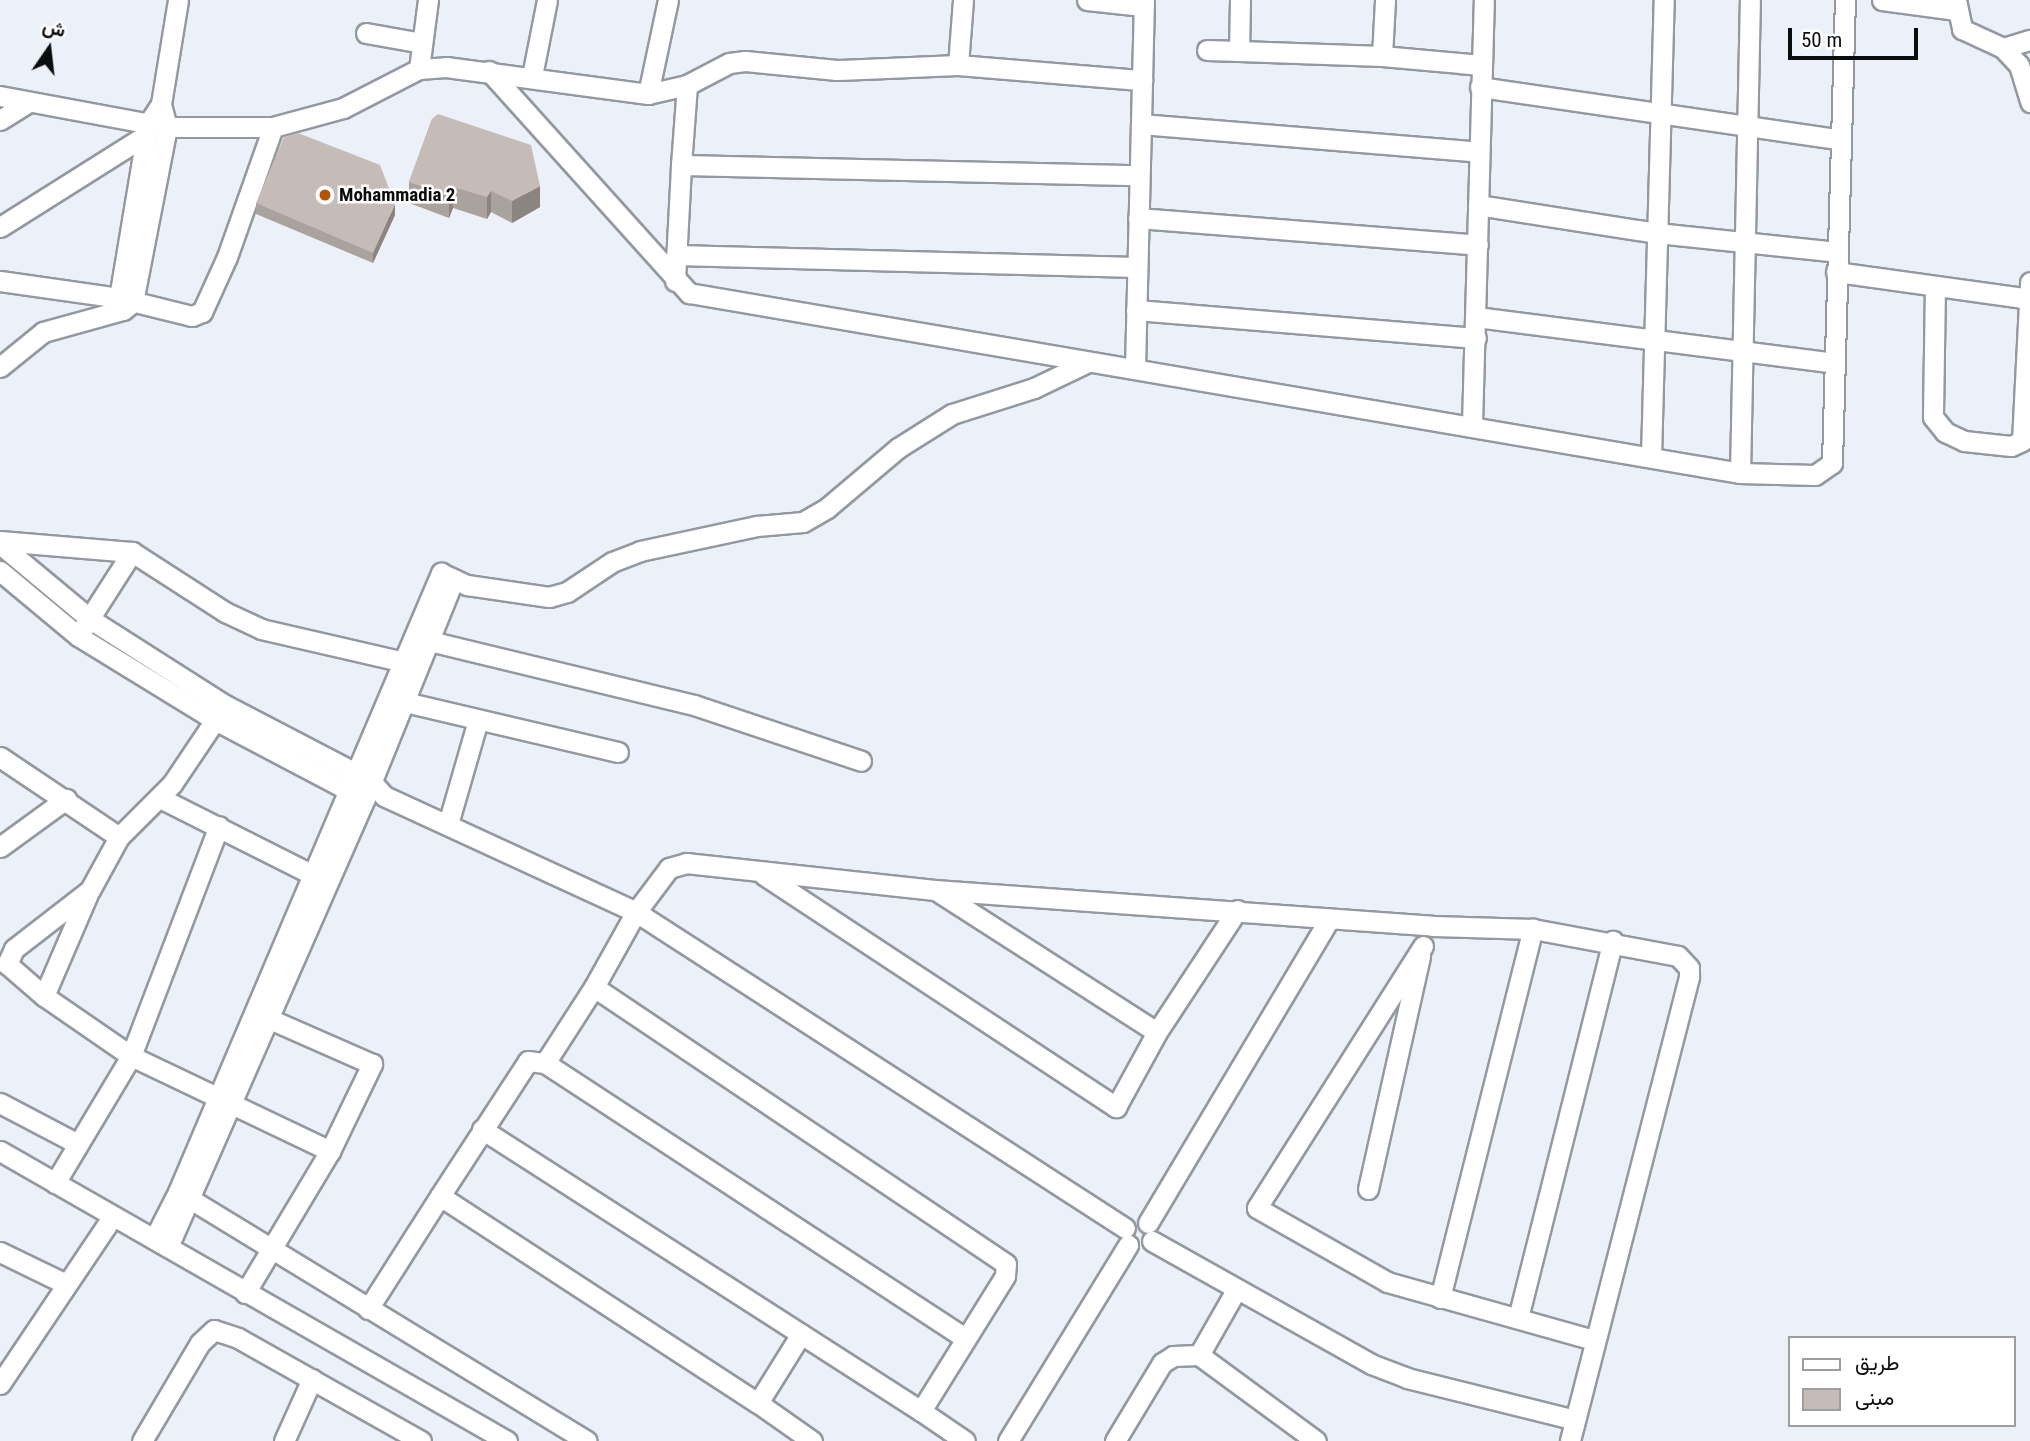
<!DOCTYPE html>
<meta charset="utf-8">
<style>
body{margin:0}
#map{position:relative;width:2030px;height:1441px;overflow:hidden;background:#ecf0f9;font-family:"Roboto Condensed",Vazirmatn,sans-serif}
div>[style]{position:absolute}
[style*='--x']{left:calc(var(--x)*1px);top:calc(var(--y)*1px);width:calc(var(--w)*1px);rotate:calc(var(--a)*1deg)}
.roads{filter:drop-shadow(2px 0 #9498a0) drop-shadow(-2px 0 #9498a0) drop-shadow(0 2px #9498a0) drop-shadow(0 -2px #9498a0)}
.minor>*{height:19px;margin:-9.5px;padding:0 9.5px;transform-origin:9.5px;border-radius:9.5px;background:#fff}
.wall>*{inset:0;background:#aaa29d}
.shaded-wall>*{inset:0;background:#8b8480}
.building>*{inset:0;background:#c6bcb7}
.dots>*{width:19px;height:19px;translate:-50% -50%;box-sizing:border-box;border:4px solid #fff;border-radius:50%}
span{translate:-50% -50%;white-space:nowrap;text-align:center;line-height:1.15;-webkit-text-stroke:5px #fff;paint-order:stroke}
.poi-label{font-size:19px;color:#0a0c0e;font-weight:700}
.left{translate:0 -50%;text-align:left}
.legend{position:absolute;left:1788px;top:1336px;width:228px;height:91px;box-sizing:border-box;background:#fff;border:2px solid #9d9e9f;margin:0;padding:9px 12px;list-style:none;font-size:21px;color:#0a0c0e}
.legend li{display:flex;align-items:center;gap:14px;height:35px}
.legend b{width:35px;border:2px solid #9d9e9f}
.north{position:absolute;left:14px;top:14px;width:70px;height:70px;-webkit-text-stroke:5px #fff;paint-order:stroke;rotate:14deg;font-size:19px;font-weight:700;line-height:28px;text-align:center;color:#0a0c0e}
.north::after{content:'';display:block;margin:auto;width:24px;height:32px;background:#0a0c0e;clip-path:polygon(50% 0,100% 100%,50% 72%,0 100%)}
.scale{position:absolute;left:1788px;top:28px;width:130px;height:32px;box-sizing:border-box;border:4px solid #0a0c0e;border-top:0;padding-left:9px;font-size:21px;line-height:24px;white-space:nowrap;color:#0a0c0e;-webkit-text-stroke:5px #fff;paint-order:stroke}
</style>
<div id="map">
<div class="roads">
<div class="minor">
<i style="--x:1087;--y:0;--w:56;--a:6.1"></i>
<i style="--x:1240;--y:0;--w:51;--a:91.1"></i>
<i style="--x:1239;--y:51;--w:143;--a:2"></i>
<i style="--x:1382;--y:56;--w:99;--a:5.2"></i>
<i style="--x:1882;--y:0;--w:75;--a:7.7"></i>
<i style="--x:1956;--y:0;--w:30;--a:78"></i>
<i style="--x:1962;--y:29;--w:45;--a:24.9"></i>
<i style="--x:2003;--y:48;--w:23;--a:47"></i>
<i style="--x:2019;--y:65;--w:39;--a:73"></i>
<i style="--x:366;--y:33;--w:57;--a:10.1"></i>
<i style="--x:2003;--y:48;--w:28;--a:-17"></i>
<i style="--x:1207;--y:50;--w:32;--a:2"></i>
<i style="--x:1382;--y:56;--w:56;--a:-86.9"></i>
<i style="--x:958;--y:65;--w:65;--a:-85.6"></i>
<i style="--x:419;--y:69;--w:70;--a:-82.6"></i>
<i style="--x:489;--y:71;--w:299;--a:48"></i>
<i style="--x:689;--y:293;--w:1066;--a:9.72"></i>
<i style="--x:1740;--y:473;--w:75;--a:1.5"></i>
<i style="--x:1815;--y:475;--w:21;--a:-35"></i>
<i style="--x:1832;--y:463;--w:463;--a:-88.4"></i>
<i style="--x:532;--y:76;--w:77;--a:-78.8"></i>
<i style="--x:1480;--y:87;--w:362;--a:8.3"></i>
<i style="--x:648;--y:94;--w:96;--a:-78"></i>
<i style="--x:0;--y:96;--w:170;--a:10.5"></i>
<i style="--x:167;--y:127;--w:106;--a:0"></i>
<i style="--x:273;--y:127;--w:73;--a:-15.2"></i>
<i style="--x:343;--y:108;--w:85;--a:-27.2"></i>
<i style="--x:419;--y:69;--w:27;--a:-4"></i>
<i style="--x:446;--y:67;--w:204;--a:7.6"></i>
<i style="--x:648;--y:94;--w:40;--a:-13"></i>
<i style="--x:687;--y:85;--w:47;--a:-27.6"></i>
<i style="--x:729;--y:63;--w:16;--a:-7"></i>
<i style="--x:745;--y:61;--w:92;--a:5.6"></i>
<i style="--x:837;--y:70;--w:121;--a:-2.4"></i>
<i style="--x:958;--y:65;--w:185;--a:4.7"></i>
<i style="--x:0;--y:120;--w:34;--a:-32"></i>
<i style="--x:1141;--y:124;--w:339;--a:4.7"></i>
<i style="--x:681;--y:165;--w:80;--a:-85.7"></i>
<i style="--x:1478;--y:205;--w:181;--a:8.9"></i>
<i style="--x:1657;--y:233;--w:181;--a:6"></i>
<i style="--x:1138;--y:218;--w:341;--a:4.5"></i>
<i style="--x:0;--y:227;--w:173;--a:-32.2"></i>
<i style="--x:676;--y:255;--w:461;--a:1.5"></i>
<i style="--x:1836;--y:272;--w:196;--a:7.9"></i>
<i style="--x:0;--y:281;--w:120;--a:8.1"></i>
<i style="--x:119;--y:298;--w:75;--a:13.9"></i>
<i style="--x:192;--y:316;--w:11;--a:-22"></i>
<i style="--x:202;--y:312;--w:60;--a:-65.6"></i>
<i style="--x:227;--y:257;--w:138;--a:-70.5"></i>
<i style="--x:675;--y:281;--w:116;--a:-87"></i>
<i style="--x:681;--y:165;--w:458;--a:1.3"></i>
<i style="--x:1935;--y:286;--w:131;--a:90.9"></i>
<i style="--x:1933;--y:417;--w:19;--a:51"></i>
<i style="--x:1945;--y:432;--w:21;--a:25"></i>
<i style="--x:1964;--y:441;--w:47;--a:6.1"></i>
<i style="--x:2011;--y:446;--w:12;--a:-24"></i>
<i style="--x:2022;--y:441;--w:159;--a:-87.1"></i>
<i style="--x:122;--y:309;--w:11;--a:-105"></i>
<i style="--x:119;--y:298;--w:176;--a:-80.5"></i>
<i style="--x:148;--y:124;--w:24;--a:-57"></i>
<i style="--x:161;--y:104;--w:105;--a:-80.7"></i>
<i style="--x:1136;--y:310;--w:341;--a:4.7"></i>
<i style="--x:1476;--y:317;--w:360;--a:7.3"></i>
<i style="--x:0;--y:367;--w:55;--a:-39.1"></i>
<i style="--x:43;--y:332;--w:83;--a:-15.4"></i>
<i style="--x:123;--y:310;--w:13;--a:-39"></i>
<i style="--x:133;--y:302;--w:178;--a:-79"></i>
<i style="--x:167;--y:127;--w:24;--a:-105"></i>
<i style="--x:1135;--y:368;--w:368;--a:-88.6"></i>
<i style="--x:1472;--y:425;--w:425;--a:-88.4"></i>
<i style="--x:1651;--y:456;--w:456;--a:-88.4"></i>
<i style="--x:1740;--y:473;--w:473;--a:-88.8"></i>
<i style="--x:0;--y:541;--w:132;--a:4.8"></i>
<i style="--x:132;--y:552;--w:111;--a:32.8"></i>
<i style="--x:225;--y:612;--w:40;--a:25"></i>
<i style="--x:261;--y:629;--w:147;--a:13"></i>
<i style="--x:0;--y:544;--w:117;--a:39.8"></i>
<i style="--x:90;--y:619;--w:160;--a:32.5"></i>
<i style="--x:225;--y:705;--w:165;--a:27.5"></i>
<i style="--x:371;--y:781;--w:20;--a:49"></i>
<i style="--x:384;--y:796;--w:277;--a:24.7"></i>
<i style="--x:636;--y:912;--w:55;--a:-53.1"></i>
<i style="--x:669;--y:868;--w:18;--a:-16"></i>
<i style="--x:686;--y:863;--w:250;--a:6.2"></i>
<i style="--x:935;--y:890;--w:498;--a:4.1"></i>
<i style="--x:1432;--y:926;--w:101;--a:1.7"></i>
<i style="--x:1533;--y:929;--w:147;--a:10.5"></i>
<i style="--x:1678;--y:956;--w:16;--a:47"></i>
<i style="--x:1689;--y:968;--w:9;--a:90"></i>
<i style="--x:1689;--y:977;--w:479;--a:104.4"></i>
<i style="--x:0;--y:571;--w:102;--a:39.8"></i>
<i style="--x:78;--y:636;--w:161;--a:31.5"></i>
<i style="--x:215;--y:720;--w:163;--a:27.8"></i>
<i style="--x:82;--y:630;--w:93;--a:-57.3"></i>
<i style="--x:417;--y:638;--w:285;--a:13.6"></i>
<i style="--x:694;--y:705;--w:176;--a:18.5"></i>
<i style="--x:392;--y:699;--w:232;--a:13.2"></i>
<i style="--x:0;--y:757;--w:143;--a:33.9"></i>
<i style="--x:119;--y:837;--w:60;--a:118.7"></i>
<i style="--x:90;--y:890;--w:96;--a:142.2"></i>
<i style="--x:14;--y:949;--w:17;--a:115"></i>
<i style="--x:7;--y:964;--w:49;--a:40.9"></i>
<i style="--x:44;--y:996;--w:106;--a:34.6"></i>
<i style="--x:131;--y:1056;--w:246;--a:-69.1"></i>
<i style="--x:160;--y:798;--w:185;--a:26.7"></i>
<i style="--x:448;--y:824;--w:108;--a:-73.9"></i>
<i style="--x:119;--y:837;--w:75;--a:-45"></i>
<i style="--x:172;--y:784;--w:77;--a:-56.1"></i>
<i style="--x:0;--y:847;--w:82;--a:-36"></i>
<i style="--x:764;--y:875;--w:422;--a:33.4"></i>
<i style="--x:1116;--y:1107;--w:85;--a:-61.3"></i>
<i style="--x:1157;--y:1032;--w:146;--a:-56.7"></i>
<i style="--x:937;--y:891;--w:261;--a:32.7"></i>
<i style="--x:1423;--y:946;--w:310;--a:122.4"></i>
<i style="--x:1257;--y:1208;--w:150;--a:29.6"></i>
<i style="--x:1387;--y:1282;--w:214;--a:15.7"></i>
<i style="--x:594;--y:987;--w:86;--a:-60.8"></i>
<i style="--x:636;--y:912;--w:582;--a:32.87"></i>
<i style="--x:44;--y:996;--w:111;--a:-66.7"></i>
<i style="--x:545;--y:1063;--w:502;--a:33.22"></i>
<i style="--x:0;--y:1103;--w:88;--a:27.7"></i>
<i style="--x:0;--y:1151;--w:584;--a:29.77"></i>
<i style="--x:55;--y:1183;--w:148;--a:-59.1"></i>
<i style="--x:131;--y:1056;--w:221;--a:25.5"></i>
<i style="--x:330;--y:1151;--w:97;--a:-64.2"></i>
<i style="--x:372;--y:1064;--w:124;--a:-156.3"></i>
<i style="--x:1368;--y:1189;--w:239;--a:-77.4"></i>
<i style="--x:182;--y:1194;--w:474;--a:31.4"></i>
<i style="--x:440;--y:1196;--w:161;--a:-56.9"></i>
<i style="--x:528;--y:1061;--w:17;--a:7"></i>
<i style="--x:545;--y:1063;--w:90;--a:-57.2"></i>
<i style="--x:594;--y:987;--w:496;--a:33.9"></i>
<i style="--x:1006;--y:1264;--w:12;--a:95"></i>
<i style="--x:1005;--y:1276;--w:159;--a:121.9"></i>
<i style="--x:921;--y:1411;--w:53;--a:34.3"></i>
<i style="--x:1148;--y:1223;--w:354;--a:-59.2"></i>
<i style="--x:154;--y:1239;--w:53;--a:-62.9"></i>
<i style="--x:178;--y:1192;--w:673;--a:-66.98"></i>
<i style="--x:441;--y:573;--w:29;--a:25"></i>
<i style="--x:467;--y:585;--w:83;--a:8.3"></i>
<i style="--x:549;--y:597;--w:19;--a:-16"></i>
<i style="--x:567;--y:592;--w:54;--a:-33.7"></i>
<i style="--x:612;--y:562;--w:30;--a:-21"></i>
<i style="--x:640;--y:551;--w:120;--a:-12.1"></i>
<i style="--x:757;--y:526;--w:46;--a:-5"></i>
<i style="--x:803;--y:522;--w:28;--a:-30"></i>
<i style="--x:827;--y:508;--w:93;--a:-40.2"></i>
<i style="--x:898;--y:448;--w:64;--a:-32.2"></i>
<i style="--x:952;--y:414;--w:86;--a:-17.6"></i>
<i style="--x:1034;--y:388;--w:60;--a:-25.7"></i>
<i style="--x:1152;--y:1241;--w:251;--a:29.3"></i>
<i style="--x:1371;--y:1364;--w:39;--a:21"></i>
<i style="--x:1407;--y:1378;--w:173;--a:14"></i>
<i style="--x:168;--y:1247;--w:490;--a:-66.3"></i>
<i style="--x:365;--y:798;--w:236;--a:-67.9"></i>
<i style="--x:0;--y:1252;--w:73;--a:25.9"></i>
<i style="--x:245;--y:1293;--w:165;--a:-59.1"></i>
<i style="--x:1440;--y:1298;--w:381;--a:-75.9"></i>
<i style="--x:368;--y:1309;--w:134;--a:-57.5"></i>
<i style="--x:440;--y:1196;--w:379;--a:33.1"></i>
<i style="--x:758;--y:1403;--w:81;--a:-58.1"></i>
<i style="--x:801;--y:1334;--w:379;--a:-147.3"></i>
<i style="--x:1518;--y:1318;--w:389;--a:-75.9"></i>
<i style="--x:801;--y:1334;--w:143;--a:32.7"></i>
<i style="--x:1199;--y:1355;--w:145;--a:36.3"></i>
<i style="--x:0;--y:1384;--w:202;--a:-56.1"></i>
<i style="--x:758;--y:1403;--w:66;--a:35.1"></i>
<i style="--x:142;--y:1441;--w:114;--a:-59.4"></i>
<i style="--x:200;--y:1343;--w:19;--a:-43"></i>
<i style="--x:214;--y:1330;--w:25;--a:18"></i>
<i style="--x:238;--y:1338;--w:210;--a:29.4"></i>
<i style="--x:284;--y:1441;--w:68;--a:-65.7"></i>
<i style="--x:1008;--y:1441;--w:230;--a:-58.5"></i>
<i style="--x:1115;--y:1441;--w:91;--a:-58.9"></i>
<i style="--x:1162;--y:1363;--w:13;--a:-32"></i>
<i style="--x:1173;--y:1356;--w:26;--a:-2"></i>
<i style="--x:1199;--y:1355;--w:73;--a:-60.3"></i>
</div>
</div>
<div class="wall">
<i style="clip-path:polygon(432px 119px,540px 207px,512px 223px,491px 212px,487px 219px,453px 208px,449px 218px,409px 203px,409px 182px)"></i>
<i style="clip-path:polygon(256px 203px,395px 215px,373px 263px,256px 214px)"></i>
</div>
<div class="shaded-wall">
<i style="clip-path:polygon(540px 186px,540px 207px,512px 223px,512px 201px)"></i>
<i style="clip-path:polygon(453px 187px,453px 208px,449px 218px,449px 196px)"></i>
<i style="clip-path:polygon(491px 191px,491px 212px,487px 219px,487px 197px)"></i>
<i style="clip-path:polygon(395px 204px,395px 215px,373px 263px,373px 253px)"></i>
</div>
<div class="building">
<i style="clip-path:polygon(438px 114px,531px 145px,540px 186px,512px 201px,491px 191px,487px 197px,453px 187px,449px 196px,409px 182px,432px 119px)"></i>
<i style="clip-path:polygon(298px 133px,380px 165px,395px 204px,373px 253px,256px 203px,284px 137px)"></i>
</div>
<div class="dots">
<i style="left:325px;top:195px;background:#b25406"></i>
</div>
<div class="poi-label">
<span class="left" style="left:339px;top:195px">Mohammadia 2</span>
</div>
<ul class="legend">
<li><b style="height:9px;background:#fff"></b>طريق</li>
<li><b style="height:19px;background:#c6bcb7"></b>مبنى</li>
</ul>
<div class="north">ش</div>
<div class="scale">50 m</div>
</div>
